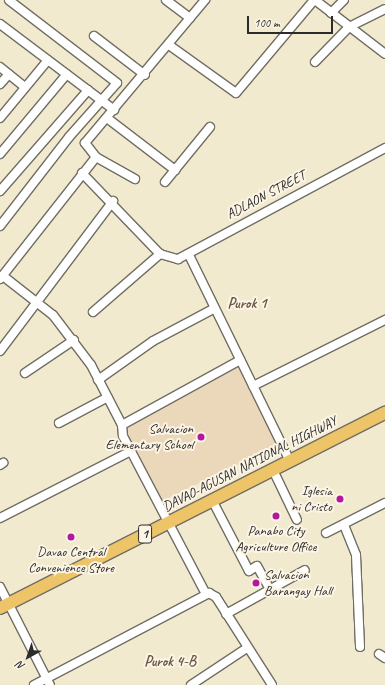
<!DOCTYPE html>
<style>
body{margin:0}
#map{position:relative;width:385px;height:685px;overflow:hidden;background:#f1eacf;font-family:Caveat,sans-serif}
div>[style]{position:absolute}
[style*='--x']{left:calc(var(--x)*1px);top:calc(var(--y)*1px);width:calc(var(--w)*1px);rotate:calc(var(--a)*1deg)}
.built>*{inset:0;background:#ebd8ba}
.roads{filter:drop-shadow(1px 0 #706e64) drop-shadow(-1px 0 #706e64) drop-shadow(0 1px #706e64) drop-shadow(0 -1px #706e64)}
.minor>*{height:8px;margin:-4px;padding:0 4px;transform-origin:4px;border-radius:4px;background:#fff}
.highway>*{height:12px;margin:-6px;padding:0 6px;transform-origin:6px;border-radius:6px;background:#eec469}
.dots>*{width:11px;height:11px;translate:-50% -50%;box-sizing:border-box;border:2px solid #fcf5e5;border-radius:50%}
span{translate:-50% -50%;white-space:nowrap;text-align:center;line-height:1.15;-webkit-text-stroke:4px #fcf5e5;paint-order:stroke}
.shield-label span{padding:1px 3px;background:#fcf5e5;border:1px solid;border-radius:3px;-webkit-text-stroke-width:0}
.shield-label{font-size:13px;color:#2b2b2b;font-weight:700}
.street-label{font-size:14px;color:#2b2b2b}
.poi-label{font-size:14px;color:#2b2b2b}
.right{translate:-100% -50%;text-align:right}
.left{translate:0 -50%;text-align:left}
.neighbourhood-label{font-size:15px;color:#6e5947;font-weight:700}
.north{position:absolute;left:8px;top:637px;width:40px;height:40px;-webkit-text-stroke:3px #fcf5e5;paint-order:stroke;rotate:220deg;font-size:11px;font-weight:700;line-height:16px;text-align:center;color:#2b2b2b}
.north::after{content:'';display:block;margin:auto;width:14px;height:18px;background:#2b2b2b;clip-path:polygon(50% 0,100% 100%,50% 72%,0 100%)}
.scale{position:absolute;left:247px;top:16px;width:86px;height:18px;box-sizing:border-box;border:2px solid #2b2b2b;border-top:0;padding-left:5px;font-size:12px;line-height:14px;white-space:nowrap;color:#2b2b2b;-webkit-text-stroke:3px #fcf5e5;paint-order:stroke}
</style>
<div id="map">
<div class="built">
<i style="clip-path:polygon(235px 366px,243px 371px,278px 445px,160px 502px,124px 429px)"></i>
</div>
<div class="roads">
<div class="minor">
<i style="--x:166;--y:0;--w:30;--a:37"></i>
<i style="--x:315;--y:0;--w:88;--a:37.6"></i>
<i style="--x:331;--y:13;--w:18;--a:-45"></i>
<i style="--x:0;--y:24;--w:143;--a:37"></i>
<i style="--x:94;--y:36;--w:64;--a:37.4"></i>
<i style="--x:169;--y:45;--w:82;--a:35.6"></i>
<i style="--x:236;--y:93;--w:121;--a:-50"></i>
<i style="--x:315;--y:62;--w:49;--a:-45.8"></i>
<i style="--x:349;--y:27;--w:40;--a:-26.6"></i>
<i style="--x:0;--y:67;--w:32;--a:39"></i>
<i style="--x:0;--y:84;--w:13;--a:-48"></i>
<i style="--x:0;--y:118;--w:75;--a:-50.4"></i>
<i style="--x:107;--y:118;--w:86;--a:37.4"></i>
<i style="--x:0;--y:154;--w:104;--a:-50.1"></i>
<i style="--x:82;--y:173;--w:112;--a:46.1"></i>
<i style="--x:160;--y:254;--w:19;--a:16"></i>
<i style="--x:178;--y:259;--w:235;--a:-28.2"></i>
<i style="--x:135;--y:179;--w:45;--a:-150.6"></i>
<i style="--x:96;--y:157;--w:18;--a:-128"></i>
<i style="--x:85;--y:143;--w:187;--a:-50"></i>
<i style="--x:165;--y:182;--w:71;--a:-50.7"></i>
<i style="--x:0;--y:191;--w:134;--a:-48.9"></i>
<i style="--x:0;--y:226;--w:113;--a:-52.2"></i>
<i style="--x:69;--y:137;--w:72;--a:-48.4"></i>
<i style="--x:117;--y:83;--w:136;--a:-142.5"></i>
<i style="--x:189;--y:255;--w:229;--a:63.9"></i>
<i style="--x:3;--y:276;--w:63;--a:38"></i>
<i style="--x:53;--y:315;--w:63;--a:52.8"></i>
<i style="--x:91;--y:365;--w:68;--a:62.7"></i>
<i style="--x:122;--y:425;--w:11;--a:85"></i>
<i style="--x:123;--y:436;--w:178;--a:62.3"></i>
<i style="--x:0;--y:279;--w:155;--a:-51.8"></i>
<i style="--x:93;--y:312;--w:89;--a:-40.9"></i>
<i style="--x:0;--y:351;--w:188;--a:-53"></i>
<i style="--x:25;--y:373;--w:59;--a:-34"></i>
<i style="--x:98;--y:380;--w:67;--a:-35.3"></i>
<i style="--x:153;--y:341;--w:70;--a:-28"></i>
<i style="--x:253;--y:386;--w:148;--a:-26.6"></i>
<i style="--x:59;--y:423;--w:55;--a:-28"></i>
<i style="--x:122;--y:425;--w:135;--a:-28.8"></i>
<i style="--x:0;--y:465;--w:4;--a:-34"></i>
<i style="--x:273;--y:470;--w:55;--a:64.4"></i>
<i style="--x:212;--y:500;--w:80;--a:62.5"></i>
<i style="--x:249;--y:571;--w:9;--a:-32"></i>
<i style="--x:257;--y:566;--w:25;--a:61"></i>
<i style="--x:0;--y:518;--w:147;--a:-27.1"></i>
<i style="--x:344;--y:525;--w:32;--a:68"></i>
<i style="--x:356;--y:555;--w:92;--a:87.5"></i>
<i style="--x:326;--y:533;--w:66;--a:-27"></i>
<i style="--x:0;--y:587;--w:110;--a:63"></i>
<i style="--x:226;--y:614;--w:90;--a:-29.1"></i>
<i style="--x:379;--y:654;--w:7;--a:34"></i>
<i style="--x:34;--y:685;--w:198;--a:-27.7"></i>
<i style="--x:209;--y:593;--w:8;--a:30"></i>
<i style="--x:216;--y:597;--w:104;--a:57.5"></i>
<i style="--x:191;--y:685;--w:67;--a:-33.5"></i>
</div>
<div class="highway">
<i style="--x:0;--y:608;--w:432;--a:-26.9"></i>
</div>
</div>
<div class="dots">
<i style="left:201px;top:437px;background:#b5179e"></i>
<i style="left:340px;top:499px;background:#b5179e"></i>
<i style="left:276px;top:516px;background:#b5179e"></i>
<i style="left:71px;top:537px;background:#b5179e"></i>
<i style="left:256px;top:583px;background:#b5179e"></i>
</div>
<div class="shield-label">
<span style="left:145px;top:534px">1</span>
</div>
<div class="street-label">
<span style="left:266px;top:195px;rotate:-28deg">ADLAON STREET</span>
<span style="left:250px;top:464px;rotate:-27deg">DAVAO-AGUSAN NATIONAL HIGHWAY</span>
</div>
<div class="poi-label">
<span class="right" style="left:193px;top:437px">Salvacion<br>Elementary School</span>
<span class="right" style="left:332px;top:499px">Iglesia<br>ni Cristo</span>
<span style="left:276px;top:539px">Panabo City<br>Agriculture Office</span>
<span style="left:71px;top:560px">Davao Central<br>Convenience Store</span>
<span class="left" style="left:264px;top:583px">Salvacion<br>Barangay Hall</span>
</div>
<div class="neighbourhood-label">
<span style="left:247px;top:304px">Purok 1</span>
<span style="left:170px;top:662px">Purok 4-B</span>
</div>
<div class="north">N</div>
<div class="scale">100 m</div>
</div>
